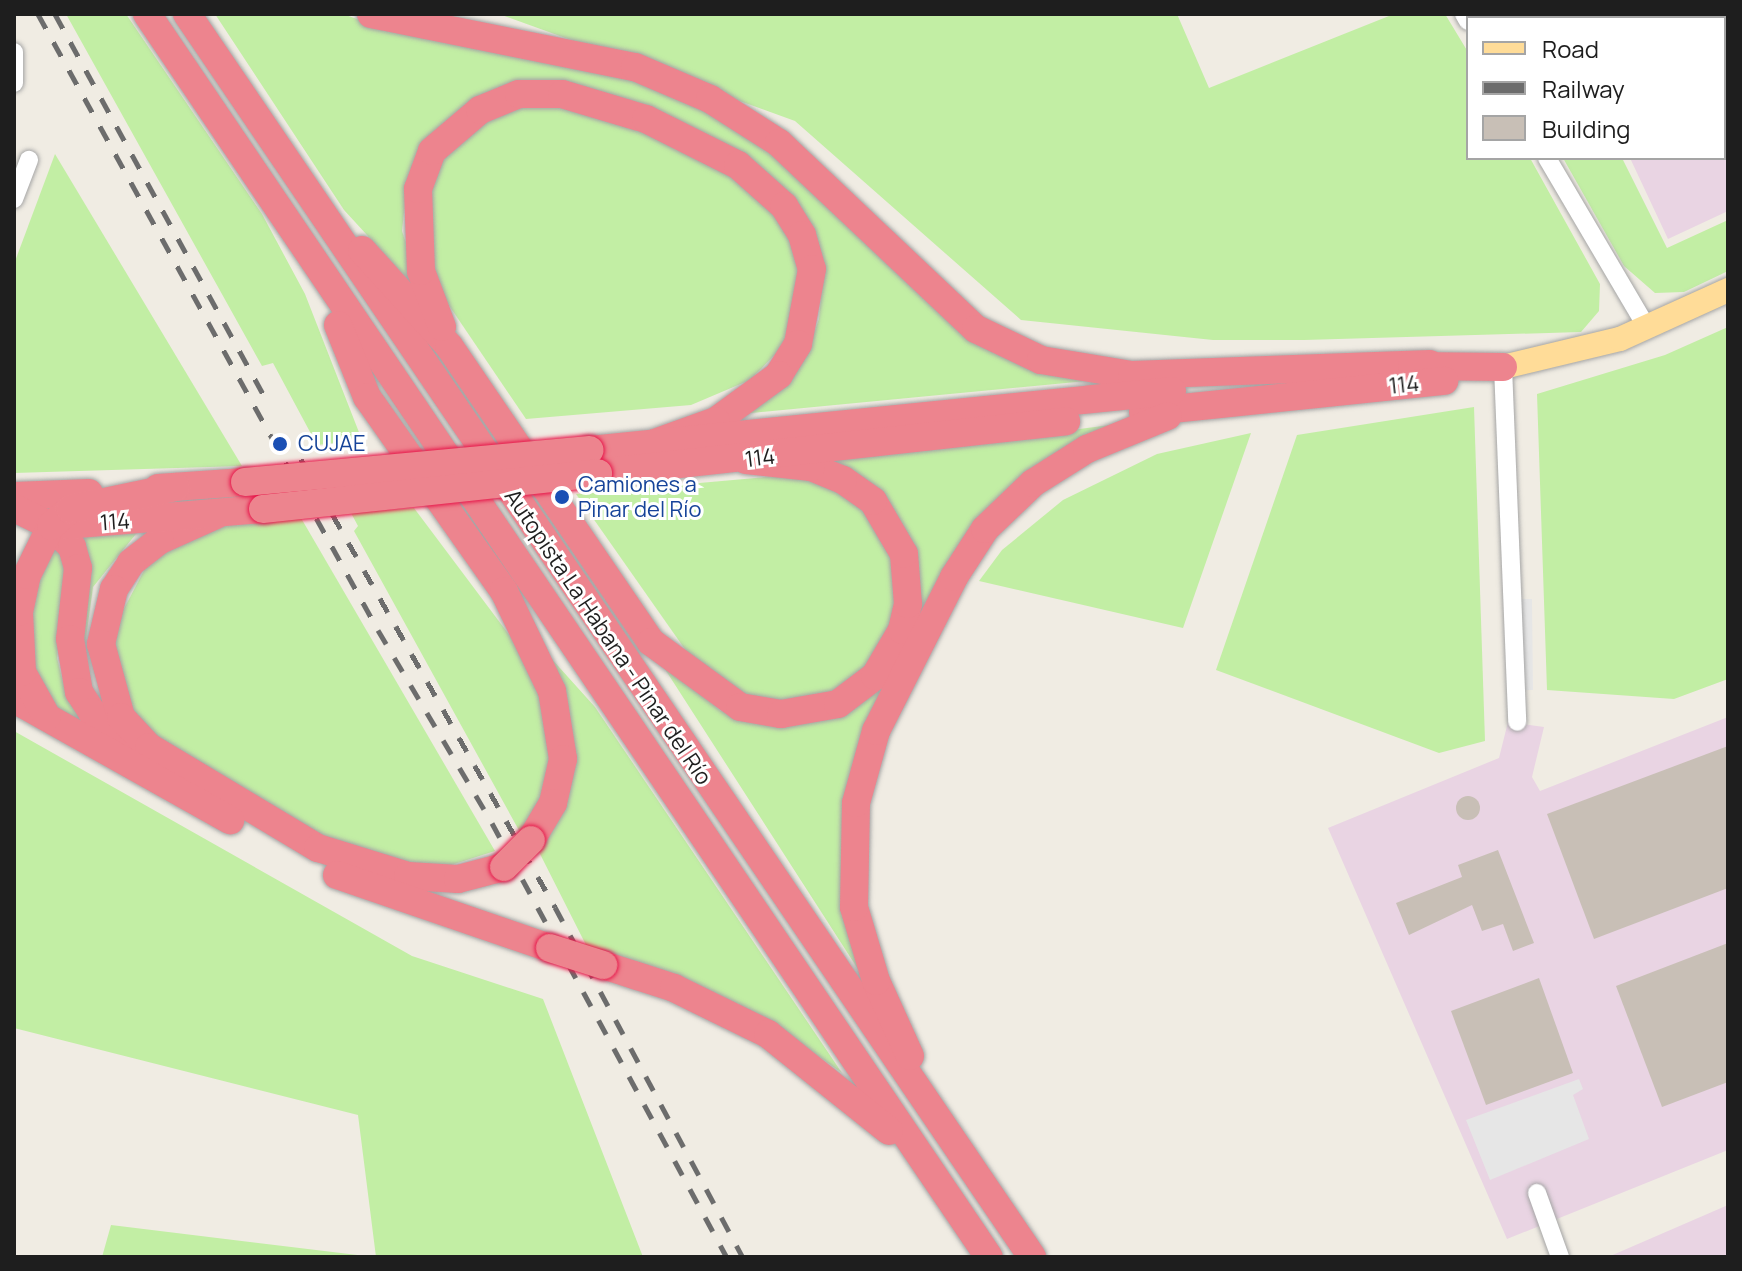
<!DOCTYPE html>
<meta charset="utf-8">
<style>
body{margin:0}
#map{position:relative;width:1742px;height:1271px;overflow:hidden;background:#f0ece3;font-family:Manrope,sans-serif}
div>[style]{position:absolute}
.industrial>*{inset:0;background:#e9d4e3}
.grass>*{inset:0;background:#c2eea4}
.parking>*{inset:0;background:#e6e6e6}
.building>*{inset:0;background:#c8bfb6}
.round{border-radius:50%}
.roads{filter:drop-shadow(0 0 2px #a5a5a5) drop-shadow(0 0 2px #a5a5a5)}
.minor>*{height:18px;margin:-9px;padding:0 9px;transform-origin:9px;border-radius:9px;background:#fff}
.major>*{height:24px;margin:-12px;padding:0 12px;transform-origin:12px;border-radius:12px;background:#ffdc98}
.highway>*{height:28px;margin:-14px;padding:0 14px;transform-origin:14px;border-radius:14px;background:#ed848e}
.rail>*{height:5px;margin-top:-2.5px;transform-origin:0;background:repeating-linear-gradient(90deg,#6c6c6c 0 16px,transparent 0 32px)}
.bridges{filter:drop-shadow(0 0 2px #e7164a) drop-shadow(0 0 2px #e7164a)}
.highway-bridge>*{height:28px;margin:-14px;padding:0 14px;transform-origin:14px;border-radius:14px;background:#ed848e}
.dots>*{width:22px;height:22px;translate:-50% -50%;box-sizing:border-box;border:4px solid #fff;border-radius:50%}
span{translate:-50% -50%;white-space:nowrap;text-align:center;line-height:1.15;-webkit-text-stroke:6px #fff;paint-order:stroke}
.street-label{font-size:22px;color:#1e1e1e}
.transit-label{font-size:22px;color:#164399}
.left{translate:0 -50%;text-align:left}
.frame{position:absolute;inset:0;border:16px solid #1e1e1e;pointer-events:none}
.legend{position:absolute;left:1466px;top:16px;width:260px;height:144px;box-sizing:border-box;background:#fff;border:2px solid #a5a5a5;margin:0;padding:10px 14px;list-style:none;font-size:24px;color:#1e1e1e}
.legend li{display:flex;align-items:center;gap:16px;height:40px}
.legend b{width:40px;border:2px solid #a5a5a5}
</style>
<div id="map">
<div class="industrial">
<div style="clip-path:polygon(1564px 14px,1728px 14px,1728px 211px,1668px 239px,1630px 158px,1724px 158px,1724px 18px)"></div>
<div style="clip-path:polygon(1728px 717px,1728px 1150px,1507px 1239px,1328px 828px,1499px 758px,1508px 722px,1544px 727px,1532px 777px,1540px 791px)"></div>
<div style="clip-path:polygon(1728px 1205px,1728px 1257px,1608px 1257px)"></div>
</div>
<div class="grass">
<div style="clip-path:polygon(66px 14px,126px 14px,262px 214px,305px 294px,362px 440px,317px 445px,273px 363px,262px 366px)"></div>
<div style="clip-path:polygon(215px 14px,343px 14px,379px 27px,645px 81px,739px 128px,795px 173px,966px 335px,1087px 381px,730px 415px,807px 352px,819px 319px,823px 273px,737px 156px,517px 85px,407px 184px,402px 231px,424px 297px,344px 210px)"></div>
<div style="clip-path:polygon(499px 14px,1177px 14px,1209px 88px,1394px 14px,1445px 14px,1468px 52px,1468px 158px,1530px 158px,1600px 284px,1599px 311px,1581px 332px,1304px 340px,1213px 340px,1021px 320px,795px 121px)"></div>
<div style="clip-path:polygon(535px 104px,610px 114px,741px 179px,771px 207px,795px 244px,802px 292px,788px 341px,750px 380px,691px 405px,526px 419px,446px 301px,427px 247px,429px 186px,452px 146px,495px 113px)"></div>
<div style="clip-path:polygon(55px 154px,242px 466px,14px 473px,14px 264px)"></div>
<div style="clip-path:polygon(1563px 158px,1622px 158px,1667px 248px,1728px 220px,1728px 271px,1684px 292px,1655px 293px,1624px 266px)"></div>
<div style="clip-path:polygon(1728px 327px,1728px 679px,1674px 699px,1547px 690px,1537px 394px,1665px 355px)"></div>
<div style="clip-path:polygon(1474px 407px,1485px 741px,1439px 753px,1216px 670px,1297px 435px)"></div>
<div style="clip-path:polygon(1118px 424px,1006px 494px,860px 749px,865px 980px,661px 663px,721px 711px,764px 722px,886px 678px,915px 561px,826px 462px)"></div>
<div style="clip-path:polygon(1251px 433px,1183px 628px,979px 581px,1002px 550px,1063px 500px,1157px 454px)"></div>
<div style="clip-path:polygon(799px 474px,836px 485px,869px 513px,890px 547px,895px 606px,886px 640px,860px 678px,833px 694px,790px 706px,744px 698px,696px 665px,576px 494px)"></div>
<div style="clip-path:polygon(414px 508px,513px 640px,540px 698px,551px 760px,546px 790px,521px 834px,354px 531px,358px 526px,351px 513px)"></div>
<div style="clip-path:polygon(301px 518px,495px 851px,448px 866px,399px 866px,344px 847px,171px 749px,136px 720px,113px 657px,117px 622px,149px 561px,214px 526px)"></div>
<div style="clip-path:polygon(140px 529px,93px 587px,81px 675px,74px 536px)"></div>
<div style="clip-path:polygon(56px 544px,65px 568px,57px 658px,67px 698px,104px 738px,52px 709px,33px 672px,28px 633px,40px 568px)"></div>
<div style="clip-path:polygon(550px 657px,595px 707px,842px 1073px,765px 1018px,685px 978px,587px 947px,537px 848px,559px 819px)"></div>
<div style="clip-path:polygon(14px 731px,412px 956px,543px 999px,643px 1257px,376px 1257px,358px 1115px,14px 1028px)"></div>
<div style="clip-path:polygon(111px 1225px,374px 1257px,102px 1257px)"></div>
</div>
<div class="parking">
<div style="clip-path:polygon(1520px 599px,1532px 599px,1533px 690px,1521px 690px)"></div>
<div style="clip-path:polygon(1579px 1079px,1583px 1089px,1573px 1095px,1589px 1139px,1490px 1180px,1466px 1120px)"></div>
</div>
<div class="building">
<div style="clip-path:polygon(1728px 746px,1728px 888px,1594px 939px,1547px 814px)"></div>
<div class="round" style="left:1456px;top:796px;width:24px;height:24px"></div>
<div style="clip-path:polygon(1498px 850px,1534px 943px,1513px 951px,1503px 924px,1482px 931px,1472px 905px,1409px 935px,1396px 903px,1462px 877px,1458px 865px)"></div>
<div style="clip-path:polygon(1728px 943px,1728px 1082px,1662px 1107px,1616px 986px)"></div>
<div style="clip-path:polygon(1539px 978px,1573px 1073px,1486px 1105px,1451px 1011px)"></div>
</div>
<div class="roads">
<div class="minor">
<div style="left:1464px;top:14px;width:8px;rotate:60deg"></div>
<div style="left:14px;top:52px;width:31px;rotate:90deg"></div>
<div style="left:1547px;top:158px;width:197px;rotate:59.5deg"></div>
<div style="left:14px;top:199px;width:42px;rotate:-69deg"></div>
<div style="left:1503px;top:367px;width:355px;rotate:87.7deg"></div>
<div style="left:1537px;top:1193px;width:68px;rotate:70.2deg"></div>
</div>
<div class="major">
<div style="left:1503px;top:367px;width:120px;rotate:-13.5deg"></div>
<div style="left:1620px;top:339px;width:119px;rotate:-24.4deg"></div>
</div>
<div class="highway">
<div style="left:147px;top:14px;width:1501px;rotate:55.89deg"></div>
<div style="left:187px;top:14px;width:1503px;rotate:55.79deg"></div>
<div style="left:371px;top:14px;width:269px;rotate:11.4deg"></div>
<div style="left:635px;top:67px;width:82px;rotate:23.1deg"></div>
<div style="left:710px;top:99px;width:82px;rotate:32.5deg"></div>
<div style="left:779px;top:143px;width:271px;rotate:43.4deg"></div>
<div style="left:976px;top:329px;width:72px;rotate:25.5deg"></div>
<div style="left:1041px;top:360px;width:92px;rotate:9.4deg"></div>
<div style="left:1132px;top:375px;width:298px;rotate:-2.1deg"></div>
<div style="left:362px;top:250px;width:130px;rotate:47.8deg"></div>
<div style="left:449px;top:346px;width:358px;rotate:55.7deg"></div>
<div style="left:651px;top:642px;width:110px;rotate:36.1deg"></div>
<div style="left:740px;top:707px;width:42px;rotate:9.7deg"></div>
<div style="left:781px;top:714px;width:58px;rotate:-10deg"></div>
<div style="left:838px;top:704px;width:46px;rotate:-37.1deg"></div>
<div style="left:875px;top:676px;width:53px;rotate:-59.6deg"></div>
<div style="left:902px;top:630px;width:27px;rotate:-77deg"></div>
<div style="left:908px;top:604px;width:50px;rotate:-94.6deg"></div>
<div style="left:904px;top:554px;width:61px;rotate:-120.3deg"></div>
<div style="left:873px;top:501px;width:37px;rotate:-145deg"></div>
<div style="left:843px;top:480px;width:35px;rotate:-158deg"></div>
<div style="left:811px;top:467px;width:65px;rotate:-173.9deg"></div>
<div style="left:338px;top:325px;width:78px;rotate:68.1deg"></div>
<div style="left:367px;top:397px;width:237px;rotate:54.8deg"></div>
<div style="left:504px;top:591px;width:111px;rotate:64.4deg"></div>
<div style="left:552px;top:691px;width:69px;rotate:80.8deg"></div>
<div style="left:563px;top:759px;width:45px;rotate:102.8deg"></div>
<div style="left:553px;top:803px;width:43px;rotate:120.7deg"></div>
<div style="left:442px;top:327px;width:60px;rotate:-110.6deg"></div>
<div style="left:421px;top:271px;width:82px;rotate:-92.1deg"></div>
<div style="left:418px;top:189px;width:40px;rotate:-69.8deg"></div>
<div style="left:432px;top:151px;width:63px;rotate:-40.5deg"></div>
<div style="left:480px;top:110px;width:42px;rotate:-22.3deg"></div>
<div style="left:519px;top:94px;width:43px"></div>
<div style="left:562px;top:94px;width:88px;rotate:16.6deg"></div>
<div style="left:646px;top:119px;width:103px;rotate:26.6deg"></div>
<div style="left:738px;top:165px;width:62px;rotate:41.7deg"></div>
<div style="left:784px;top:206px;width:34px;rotate:58deg"></div>
<div style="left:802px;top:235px;width:35px;rotate:74deg"></div>
<div style="left:812px;top:269px;width:76px;rotate:100.6deg"></div>
<div style="left:798px;top:344px;width:36px;rotate:122deg"></div>
<div style="left:779px;top:375px;width:78px;rotate:143.9deg"></div>
<div style="left:716px;top:421px;width:71px;rotate:160.3deg"></div>
<div style="left:1412px;top:366px;width:91px;rotate:0.6deg"></div>
<div style="left:1143px;top:412px;width:303px;rotate:-5.9deg"></div>
<div style="left:590px;top:450px;width:585px;rotate:-5.79deg"></div>
<div style="left:598px;top:473px;width:471px;rotate:-6.3deg"></div>
<div style="left:158px;top:488px;width:87px;rotate:-3.9deg"></div>
<div style="left:14px;top:496px;width:75px;rotate:-2.3deg"></div>
<div style="left:14px;top:508px;width:41px;rotate:25.9deg"></div>
<div style="left:51px;top:526px;width:30px;rotate:45deg"></div>
<div style="left:72px;top:547px;width:22px;rotate:74deg"></div>
<div style="left:78px;top:568px;width:71px;rotate:96.4deg"></div>
<div style="left:70px;top:639px;width:54px;rotate:80.4deg"></div>
<div style="left:79px;top:692px;width:24px;rotate:57deg"></div>
<div style="left:92px;top:712px;width:52px;rotate:39.5deg"></div>
<div style="left:216px;top:515px;width:61px;rotate:155.9deg"></div>
<div style="left:160px;top:540px;width:37px;rotate:142deg"></div>
<div style="left:131px;top:563px;width:31px;rotate:123deg"></div>
<div style="left:114px;top:589px;width:57px;rotate:103.3deg"></div>
<div style="left:101px;top:644px;width:76px;rotate:74.7deg"></div>
<div style="left:121px;top:717px;width:41px;rotate:47deg"></div>
<div style="left:149px;top:747px;width:197px;rotate:30.9deg"></div>
<div style="left:318px;top:848px;width:94px;rotate:17.3deg"></div>
<div style="left:408px;top:876px;width:50px;rotate:3.4deg"></div>
<div style="left:458px;top:879px;width:48px;rotate:-14.6deg"></div>
<div style="left:67px;top:525px;width:197px;rotate:-4.7deg"></div>
<div style="left:14px;top:699px;width:248px;rotate:29.3deg"></div>
<div style="left:47px;top:717px;width:51px;rotate:-119.1deg"></div>
<div style="left:22px;top:672px;width:60px;rotate:-92.9deg"></div>
<div style="left:19px;top:612px;width:38px;rotate:-78deg"></div>
<div style="left:27px;top:575px;width:55px;rotate:-63.9deg"></div>
<div style="left:51px;top:526px;width:25px;rotate:-42deg"></div>
<div style="left:70px;top:509px;width:108px;rotate:-11.7deg"></div>
<div style="left:337px;top:875px;width:225px;rotate:18.9deg"></div>
<div style="left:603px;top:965px;width:75px;rotate:17.9deg"></div>
<div style="left:674px;top:988px;width:105px;rotate:26.1deg"></div>
<div style="left:768px;top:1034px;width:155px;rotate:38.7deg"></div>
<div style="left:910px;top:1056px;width:82px;rotate:-114.4deg"></div>
<div style="left:876px;top:981px;width:77px;rotate:-106.6deg"></div>
<div style="left:854px;top:907px;width:104px;rotate:-88.9deg"></div>
<div style="left:856px;top:803px;width:75px;rotate:-74.5deg"></div>
<div style="left:876px;top:731px;width:173px;rotate:-63.1deg"></div>
<div style="left:954px;top:577px;width:57px;rotate:-57.1deg"></div>
<div style="left:985px;top:529px;width:66px;rotate:-43.8deg"></div>
<div style="left:1033px;top:483px;width:64px;rotate:-32.2deg"></div>
<div style="left:1087px;top:449px;width:87px;rotate:-22.2deg"></div>
</div>
</div>
<div class="rail">
<div style="left:38px;top:14px;width:704px;rotate:61.1deg"></div>
<div style="left:378px;top:630px;width:224px;rotate:59.4deg"></div>
<div style="left:492px;top:823px;width:494px;rotate:61.6deg"></div>
<div style="left:55px;top:14px;width:437px;rotate:61.3deg"></div>
<div style="left:301px;top:459px;width:515px;rotate:60.45deg"></div>
<div style="left:555px;top:907px;width:397px;rotate:61.8deg"></div>
</div>
<div class="bridges">
<div class="highway-bridge">
<div style="left:245px;top:482px;width:346px;rotate:-5.3deg"></div>
<div style="left:263px;top:509px;width:337px;rotate:-6.1deg"></div>
<div style="left:504px;top:867px;width:38px;rotate:-45deg"></div>
<div style="left:550px;top:948px;width:56px;rotate:17.8deg"></div>
</div>
</div>
<div class="dots">
<div style="left:280px;top:444px;background:#1a4fb4"></div>
<div style="left:562px;top:497px;background:#1a4fb4"></div>
</div>
<div class="street-label">
<span style="left:1404px;top:385px;rotate:-6deg">114</span>
<span style="left:760px;top:458px;rotate:-7deg">114</span>
<span style="left:115px;top:522px;rotate:-4deg">114</span>
<span style="left:608px;top:637px;rotate:56deg">Autopista La Habana - Pinar del Río</span>
</div>
<div class="transit-label">
<span class="left" style="left:298px;top:444px">CUJAE</span>
<span class="left" style="left:578px;top:497px">Camiones a<br>Pinar del Río</span>
</div>
<div class="frame"></div>
<ul class="legend">
<li><b style="height:10px;background:#ffdc98"></b>Road</li>
<li><b style="height:10px;background:#6c6c6c"></b>Railway</li>
<li><b style="height:22px;background:#c8bfb6"></b>Building</li>
</ul>
</div>
